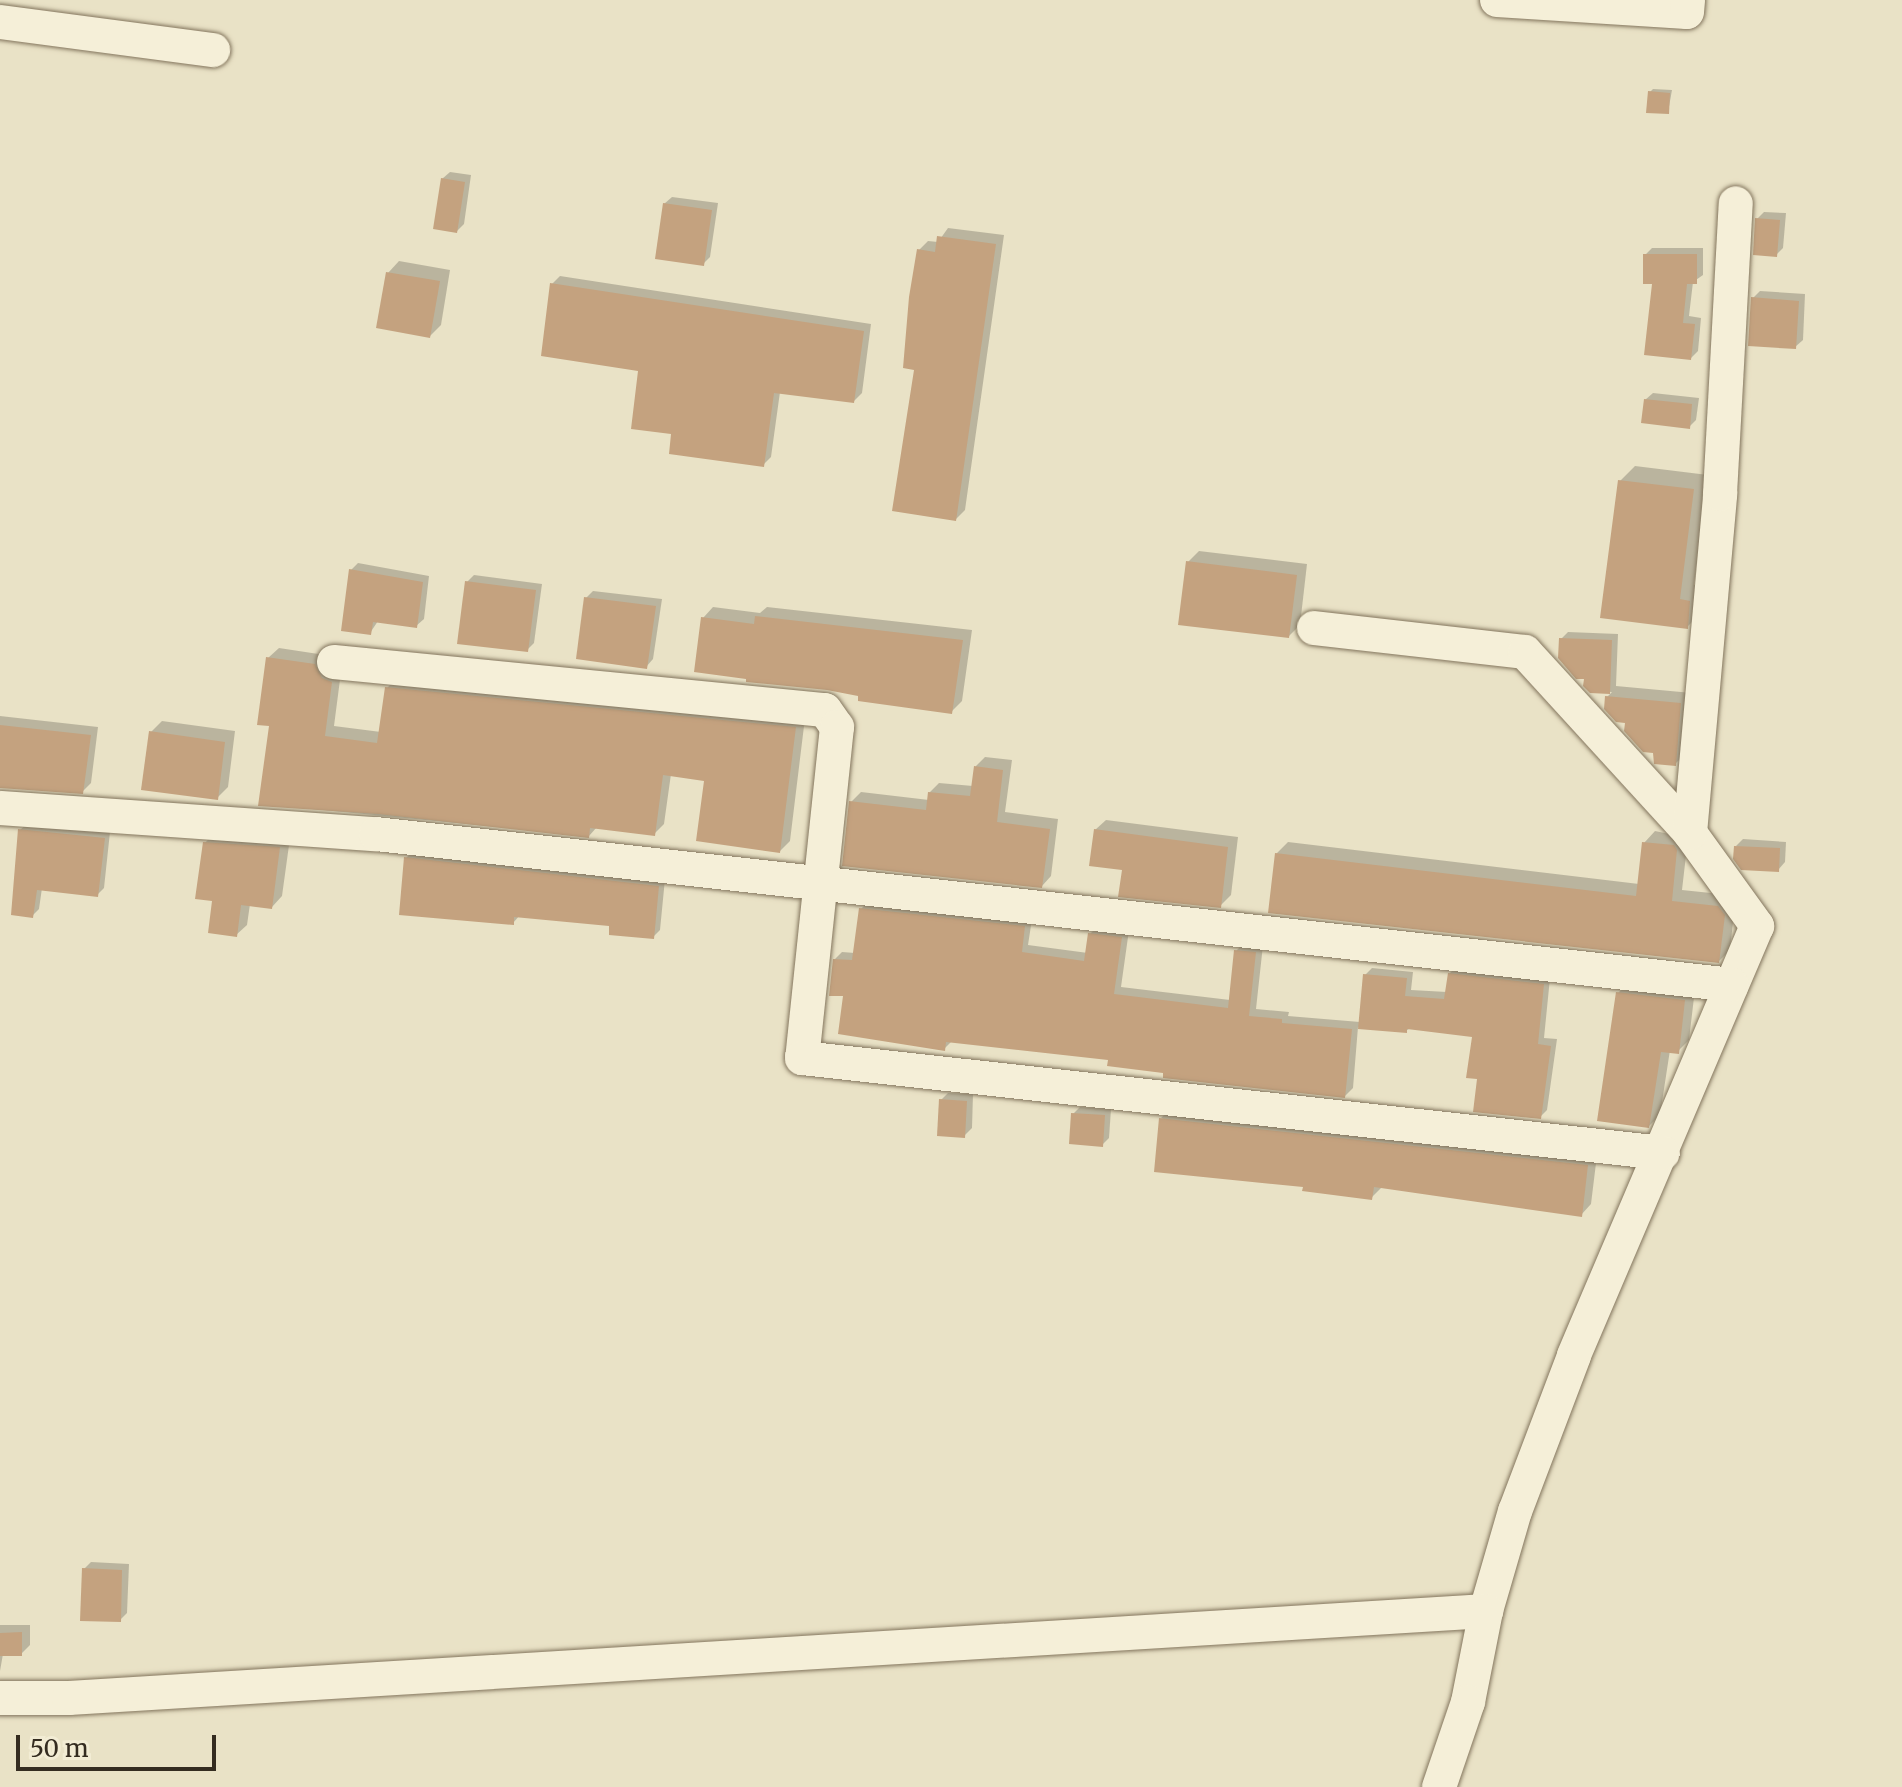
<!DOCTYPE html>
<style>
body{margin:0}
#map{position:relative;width:1902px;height:1787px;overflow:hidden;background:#e9e2c6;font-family:Merriweather,serif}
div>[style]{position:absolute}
.shadow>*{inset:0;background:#0003}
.building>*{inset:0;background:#c4a27f}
.roads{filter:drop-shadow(0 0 2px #83755d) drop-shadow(0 0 2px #83755d)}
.minor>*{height:34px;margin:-17px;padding:0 17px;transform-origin:17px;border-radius:17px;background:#f5efd8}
span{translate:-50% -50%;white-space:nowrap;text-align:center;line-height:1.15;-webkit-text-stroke:6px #f2ecd4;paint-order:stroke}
.scale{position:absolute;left:16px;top:1735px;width:200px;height:36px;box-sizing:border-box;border:4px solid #342c20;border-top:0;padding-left:10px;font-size:24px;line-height:28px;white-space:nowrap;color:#342c20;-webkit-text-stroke:6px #f2ecd4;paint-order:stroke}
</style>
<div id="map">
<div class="shadow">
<div style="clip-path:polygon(1653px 89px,1672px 90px,1668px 112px,1650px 92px)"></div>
<div style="clip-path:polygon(450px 172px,471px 175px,464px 224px,457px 231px,442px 179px)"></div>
<div style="clip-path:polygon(672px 197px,718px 203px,710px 257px,703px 264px,664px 204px)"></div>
<div style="clip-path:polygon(1764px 212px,1786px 213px,1783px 248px,1776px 255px,1757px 219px)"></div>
<div style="clip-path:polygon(948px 228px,1004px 235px,965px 510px,956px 519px,917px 368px,919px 250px,928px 241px,938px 242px)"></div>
<div style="clip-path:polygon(1652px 248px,1703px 248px,1703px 275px,1693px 282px,1689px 316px,1701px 318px,1698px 351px,1691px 358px,1654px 282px,1645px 255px)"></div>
<div style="clip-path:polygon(399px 261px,450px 270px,441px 325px,430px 336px,388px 273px)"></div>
<div style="clip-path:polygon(560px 276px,871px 324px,862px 393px,854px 401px,780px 392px,771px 457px,763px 465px,674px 432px,641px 369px,552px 284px)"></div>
<div style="clip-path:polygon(1760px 291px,1805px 294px,1803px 340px,1795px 347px,1753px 298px)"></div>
<div style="clip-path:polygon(1653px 393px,1699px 398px,1696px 420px,1689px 427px,1645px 400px)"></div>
<div style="clip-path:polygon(1635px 466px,1708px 475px,1694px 585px,1705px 586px,1702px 612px,1687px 627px,1620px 481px)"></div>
<div style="clip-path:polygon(1199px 551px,1307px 564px,1300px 625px,1289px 636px,1188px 562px)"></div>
<div style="clip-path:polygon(358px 563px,429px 576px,424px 619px,416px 626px,378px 621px,370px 633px,351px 570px)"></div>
<div style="clip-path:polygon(474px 575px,542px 584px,534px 643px,527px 650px,467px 582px)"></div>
<div style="clip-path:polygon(593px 591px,662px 599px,653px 659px,646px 667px,586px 598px)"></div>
<div style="clip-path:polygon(713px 607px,760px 613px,767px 607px,972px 630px,962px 701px,951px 712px,860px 695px,703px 618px)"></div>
<div style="clip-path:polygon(1568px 632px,1618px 634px,1616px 686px,1692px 693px,1686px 753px,1675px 764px,1655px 751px,1627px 721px,1607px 697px,1612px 692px,1591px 691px,1586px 677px,1561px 639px)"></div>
<div style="clip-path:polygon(279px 648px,325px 655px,341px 672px,334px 726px,381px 732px,387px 688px,397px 678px,805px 718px,790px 841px,780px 851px,706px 779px,671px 774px,664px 824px,654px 834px,597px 827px,589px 836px,261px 804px,271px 724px,268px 658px)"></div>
<div style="clip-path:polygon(0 716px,98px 727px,91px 783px,82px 792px,0 786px)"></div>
<div style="clip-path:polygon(162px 721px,235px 731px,228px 787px,217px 798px,151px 732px)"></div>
<div style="clip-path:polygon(985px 757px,1012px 760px,1005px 812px,1058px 819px,1051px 876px,1042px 886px,851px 802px,861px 792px,929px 800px,929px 793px,939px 783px,973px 786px,976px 766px)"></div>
<div style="clip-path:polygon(1106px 820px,1238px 837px,1231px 895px,1220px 906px,1124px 868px,1095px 830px)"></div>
<div style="clip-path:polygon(27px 824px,110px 832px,104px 888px,97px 895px,42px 888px,39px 909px,33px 915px,20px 830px)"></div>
<div style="clip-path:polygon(1655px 831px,1688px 838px,1682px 890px,1730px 895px,1735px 903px,1730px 950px,1719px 961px,1276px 854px,1288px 842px,1639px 884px,1644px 843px)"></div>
<div style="clip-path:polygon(215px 832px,290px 838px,282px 896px,272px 907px,250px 904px,247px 925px,236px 935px,205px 843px)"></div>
<div style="clip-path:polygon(1743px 839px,1786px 842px,1785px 862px,1778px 870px,1736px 846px)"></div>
<div style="clip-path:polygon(413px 851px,665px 879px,660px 930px,653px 937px,612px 924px,520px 915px,513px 923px,406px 858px)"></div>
<div style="clip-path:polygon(869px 901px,1032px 919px,1028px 945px,1088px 953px,1090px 934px,1098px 926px,1129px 930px,1121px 987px,1230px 1000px,1236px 951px,1244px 943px,1263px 945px,1256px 1009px,1289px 1012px,1288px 1016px,1360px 1022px,1365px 975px,1372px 968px,1413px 972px,1411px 990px,1447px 992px,1449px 974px,1456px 967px,1550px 978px,1544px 1038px,1557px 1039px,1547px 1110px,1540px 1117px,1479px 1078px,1474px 1036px,1410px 1028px,1406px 1031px,1358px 1027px,1353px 1088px,1345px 1096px,1165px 1071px,1110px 1058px,952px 1041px,944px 1049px,845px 994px,834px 960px,842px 952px,855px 953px,861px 909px)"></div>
<div style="clip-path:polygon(1629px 982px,1695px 989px,1689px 1040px,1678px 1051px,1670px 1050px,1660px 1115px,1649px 1126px,1618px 993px)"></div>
<div style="clip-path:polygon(948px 1093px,973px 1094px,972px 1128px,964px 1136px,941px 1100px)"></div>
<div style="clip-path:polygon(1080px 1107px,1111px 1109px,1109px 1138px,1102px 1145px,1073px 1114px)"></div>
<div style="clip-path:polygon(1171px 1108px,1597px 1155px,1591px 1204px,1581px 1215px,1383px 1186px,1372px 1197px,1305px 1186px,1161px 1118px)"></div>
<div style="clip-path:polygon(91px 1562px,129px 1564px,127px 1613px,120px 1620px,84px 1569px)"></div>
<div style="clip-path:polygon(0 1625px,30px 1625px,30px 1645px,21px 1654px,3px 1654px,0 1671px)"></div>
</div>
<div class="building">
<div style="clip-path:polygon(1648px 91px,1670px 93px,1669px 114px,1646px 113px)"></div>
<div style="clip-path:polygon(441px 178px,465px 182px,457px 233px,433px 229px)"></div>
<div style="clip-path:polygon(663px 203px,712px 210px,704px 266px,655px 259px)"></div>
<div style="clip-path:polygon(1755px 218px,1780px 220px,1777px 257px,1753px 255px)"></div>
<div style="clip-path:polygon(937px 236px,996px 244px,956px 521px,892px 511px,914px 370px,903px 368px,909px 297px,917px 249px,935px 252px)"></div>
<div style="clip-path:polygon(1643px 254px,1697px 254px,1697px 284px,1687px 284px,1683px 323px,1695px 324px,1691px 360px,1644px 355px,1652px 284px,1643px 284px)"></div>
<div style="clip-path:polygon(386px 272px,440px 281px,430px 338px,376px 328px)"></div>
<div style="clip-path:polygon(550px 283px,864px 331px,854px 403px,774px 393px,764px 467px,669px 454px,671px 434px,631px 429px,638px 371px,541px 356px)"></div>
<div style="clip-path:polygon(1751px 297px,1799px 301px,1796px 349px,1748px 346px)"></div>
<div style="clip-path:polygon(1644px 399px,1692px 404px,1690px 429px,1641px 423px)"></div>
<div style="clip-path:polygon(1618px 480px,1694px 489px,1680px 599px,1690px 601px,1688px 629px,1600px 618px)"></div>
<div style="clip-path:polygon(1186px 561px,1297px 575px,1289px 638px,1178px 625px)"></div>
<div style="clip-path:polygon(349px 569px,423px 582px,417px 628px,373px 622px,371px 635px,341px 631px)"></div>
<div style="clip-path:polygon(465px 581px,536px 590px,528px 652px,457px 644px)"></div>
<div style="clip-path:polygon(584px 597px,656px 606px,647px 669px,576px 659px)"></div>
<div style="clip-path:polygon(755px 616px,963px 640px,952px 714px,858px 701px,858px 696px,827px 690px,746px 682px,746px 679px,694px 672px,701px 617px,754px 624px)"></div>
<div style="clip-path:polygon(1559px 638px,1612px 640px,1610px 694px,1590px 693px,1583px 686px,1584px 679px,1576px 679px,1558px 658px)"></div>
<div style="clip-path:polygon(266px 657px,315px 664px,322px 678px,332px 682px,325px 736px,377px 743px,385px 687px,796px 727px,780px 853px,696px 841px,704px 781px,663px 775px,655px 836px,590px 828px,589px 838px,378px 814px,258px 806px,269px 726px,257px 725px)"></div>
<div style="clip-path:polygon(1605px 696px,1681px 703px,1676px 766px,1654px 764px,1653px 753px,1643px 752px,1624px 731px,1625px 723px,1616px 722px,1604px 709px)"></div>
<div style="clip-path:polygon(0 725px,91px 735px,83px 794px,0 788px)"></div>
<div style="clip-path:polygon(149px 731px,225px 742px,218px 800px,141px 790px)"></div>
<div style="clip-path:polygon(974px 766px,1003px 770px,997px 822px,1050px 829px,1042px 888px,842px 866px,849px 801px,926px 810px,928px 792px,970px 796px)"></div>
<div style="clip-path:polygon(18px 829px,105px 838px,98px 897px,37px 890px,33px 918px,11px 915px)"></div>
<div style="clip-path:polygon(1094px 829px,1228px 847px,1221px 908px,1118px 897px,1122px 870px,1089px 866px)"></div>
<div style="clip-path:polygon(203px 842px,280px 847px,272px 909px,241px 905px,237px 937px,208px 933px,212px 901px,195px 899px)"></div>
<div style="clip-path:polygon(1642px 842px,1674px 845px,1677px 850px,1672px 901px,1718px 906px,1725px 915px,1719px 963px,1268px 913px,1275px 853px,1636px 896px)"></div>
<div style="clip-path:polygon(1734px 846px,1780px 848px,1779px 872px,1741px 870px,1733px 859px)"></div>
<div style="clip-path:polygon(404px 857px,659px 886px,654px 939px,609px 935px,609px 926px,514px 917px,514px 925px,399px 915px)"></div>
<div style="clip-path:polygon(859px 908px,1025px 926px,1022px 952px,1084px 961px,1088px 933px,1122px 937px,1114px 994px,1228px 1008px,1234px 950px,1256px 952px,1249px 1016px,1282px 1019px,1282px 1023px,1352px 1029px,1345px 1098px,1163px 1078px,1163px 1073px,1107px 1066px,1108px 1060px,946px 1042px,945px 1051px,838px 1034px,843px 996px,829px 996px,833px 959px,852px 960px)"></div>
<div style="clip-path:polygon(1448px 973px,1544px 984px,1538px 1044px,1551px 1046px,1541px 1119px,1473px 1112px,1477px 1079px,1466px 1078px,1472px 1037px,1407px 1029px,1407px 1033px,1358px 1029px,1363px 974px,1407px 978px,1405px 996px,1444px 999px)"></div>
<div style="clip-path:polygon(1616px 992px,1685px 1000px,1679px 1054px,1661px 1052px,1649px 1128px,1597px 1121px)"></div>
<div style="clip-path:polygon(939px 1099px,967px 1101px,965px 1138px,937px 1136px)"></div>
<div style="clip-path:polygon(1071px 1113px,1105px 1115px,1103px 1147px,1069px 1144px)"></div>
<div style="clip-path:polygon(1159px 1118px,1588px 1165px,1582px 1217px,1374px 1187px,1372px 1200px,1302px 1191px,1303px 1187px,1154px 1172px)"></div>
<div style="clip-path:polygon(82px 1568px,122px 1570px,121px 1622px,80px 1621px)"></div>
<div style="clip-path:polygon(22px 1632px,22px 1656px,0 1656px,0 1633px)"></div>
</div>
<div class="roads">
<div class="minor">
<div style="left:1497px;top:0;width:190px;rotate:3.6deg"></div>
<div style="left:1687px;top:12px;width:12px;rotate:-85deg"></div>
<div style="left:0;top:22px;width:215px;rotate:7.5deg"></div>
<div style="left:1314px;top:628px;width:212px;rotate:6.5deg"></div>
<div style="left:1525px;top:652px;width:245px;rotate:47.6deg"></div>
<div style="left:1690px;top:833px;width:115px;rotate:54.2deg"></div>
<div style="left:1757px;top:926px;width:467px;rotate:113.1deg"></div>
<div style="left:1574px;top:1356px;width:166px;rotate:110.8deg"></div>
<div style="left:1515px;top:1511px;width:104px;rotate:106.2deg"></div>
<div style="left:334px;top:662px;width:493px;rotate:5.6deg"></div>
<div style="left:825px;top:710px;width:21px;rotate:55deg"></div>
<div style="left:837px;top:727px;width:333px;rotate:96deg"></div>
<div style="left:802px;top:1058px;width:866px;rotate:6.3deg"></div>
<div style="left:0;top:808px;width:377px;rotate:4deg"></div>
<div style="left:376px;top:834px;width:1364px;rotate:6.35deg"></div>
<div style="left:1690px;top:833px;width:340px;rotate:-84.9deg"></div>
<div style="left:1720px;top:494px;width:291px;rotate:-86.9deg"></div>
<div style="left:0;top:1698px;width:69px"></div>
<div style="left:69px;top:1698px;width:1420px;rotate:-3.51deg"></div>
<div style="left:1486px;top:1611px;width:93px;rotate:101.2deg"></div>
<div style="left:1468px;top:1702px;width:90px;rotate:108.8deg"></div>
</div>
</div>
<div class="scale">50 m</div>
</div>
